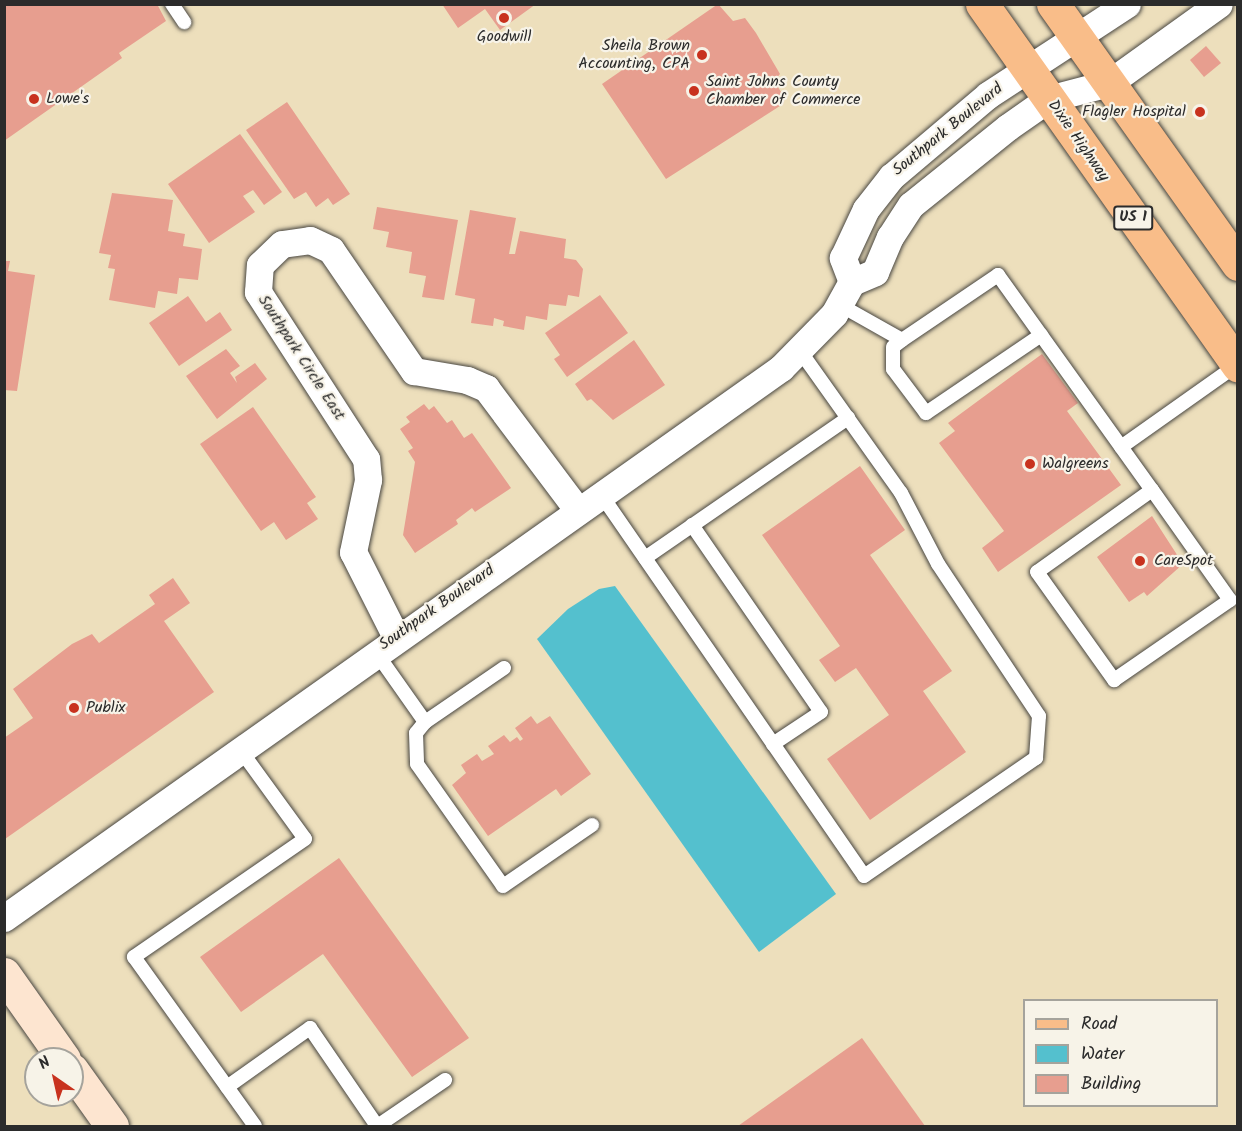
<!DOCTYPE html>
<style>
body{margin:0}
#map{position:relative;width:1242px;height:1131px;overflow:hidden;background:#eddfbc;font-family:Kalam,sans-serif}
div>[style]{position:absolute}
.water>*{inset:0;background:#54c0ce}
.building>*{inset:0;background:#e79e8f}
.roads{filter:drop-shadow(0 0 2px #484641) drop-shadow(0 0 2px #484641)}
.service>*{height:14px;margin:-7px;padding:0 7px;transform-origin:7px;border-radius:7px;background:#fff}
.minor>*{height:27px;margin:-13.5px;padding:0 13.5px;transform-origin:13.5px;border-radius:13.5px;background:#fff}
.secondary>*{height:33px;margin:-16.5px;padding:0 16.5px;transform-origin:16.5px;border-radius:16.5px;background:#fde5d0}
.primary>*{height:33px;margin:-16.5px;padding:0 16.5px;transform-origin:16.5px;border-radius:16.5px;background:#f9bd89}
.dots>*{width:16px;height:16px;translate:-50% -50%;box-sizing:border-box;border:3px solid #f7f3e8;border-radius:50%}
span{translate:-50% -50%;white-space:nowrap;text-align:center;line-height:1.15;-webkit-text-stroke:4.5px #f7f3e8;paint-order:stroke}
.shield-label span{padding:2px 4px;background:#f7f3e8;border:2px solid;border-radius:4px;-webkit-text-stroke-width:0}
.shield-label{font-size:15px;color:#2b2b2b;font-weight:700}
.poi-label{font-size:16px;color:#2b2b2b}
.right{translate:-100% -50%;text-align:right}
.left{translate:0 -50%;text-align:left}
.street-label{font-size:16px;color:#2b2b2b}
.frame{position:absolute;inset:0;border:6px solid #2b2b2b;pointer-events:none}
.legend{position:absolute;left:1023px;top:999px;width:195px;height:108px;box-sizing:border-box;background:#f7f3e8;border:2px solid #a5a39c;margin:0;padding:8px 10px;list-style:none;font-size:18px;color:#2b2b2b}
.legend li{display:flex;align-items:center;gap:12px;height:30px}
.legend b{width:30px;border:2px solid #a5a39c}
.north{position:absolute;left:24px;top:1047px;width:60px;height:60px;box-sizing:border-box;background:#f7f3e8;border:2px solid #a5a39c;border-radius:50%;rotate:326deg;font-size:16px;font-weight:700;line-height:24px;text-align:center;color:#2b2b2b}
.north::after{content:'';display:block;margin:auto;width:21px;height:27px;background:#c8321e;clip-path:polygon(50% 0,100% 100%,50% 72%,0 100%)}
</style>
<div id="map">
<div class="water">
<div style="clip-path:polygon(615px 586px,836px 894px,759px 952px,537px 639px,568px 609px,599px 589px)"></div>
</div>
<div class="building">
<div style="clip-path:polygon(4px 4px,157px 4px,166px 21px,119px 53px,122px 58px,4px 141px)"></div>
<div style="clip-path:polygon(442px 4px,536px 4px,500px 30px,485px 9px,458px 28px)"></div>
<div style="clip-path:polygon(718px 4px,733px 21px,745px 18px,756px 33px,780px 74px,774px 81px,785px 98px,783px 104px,666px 179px,602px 84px)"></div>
<div style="clip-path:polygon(1206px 46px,1221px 63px,1204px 77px,1190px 60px)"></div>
<div style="clip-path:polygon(287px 102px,350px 194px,333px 205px,328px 198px,316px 207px,306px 192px,294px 199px,246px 130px)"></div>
<div style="clip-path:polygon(240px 134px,282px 192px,264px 205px,253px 190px,243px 196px,255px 212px,209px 243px,168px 184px)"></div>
<div style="clip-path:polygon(112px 193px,173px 200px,168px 231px,185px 234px,183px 246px,202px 249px,198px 280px,179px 278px,177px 294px,158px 291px,155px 308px,109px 300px,115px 269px,108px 268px,111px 255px,99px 253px)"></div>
<div style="clip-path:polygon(377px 207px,458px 220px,444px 300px,422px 297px,426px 276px,409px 273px,412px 252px,386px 247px,389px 232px,373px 229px)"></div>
<div style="clip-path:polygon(470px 210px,516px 218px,509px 254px,515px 254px,520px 231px,566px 239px,564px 258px,576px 260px,583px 269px,579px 297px,568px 295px,566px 306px,549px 304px,547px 320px,526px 316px,524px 330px,503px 326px,504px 321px,494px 318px,493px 326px,471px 323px,475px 299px,455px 295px)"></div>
<div style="clip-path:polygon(4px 261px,10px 261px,8px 271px,35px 275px,17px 391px,4px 390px)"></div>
<div style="clip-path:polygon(600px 295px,628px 333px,567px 377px,554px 359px,560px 355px,545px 333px)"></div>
<div style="clip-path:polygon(188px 296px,206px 322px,220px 312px,232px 330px,179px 366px,149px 323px)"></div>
<div style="clip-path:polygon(634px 340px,665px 385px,613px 420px,591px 399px,587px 401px,575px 384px)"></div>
<div style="clip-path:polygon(226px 349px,240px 366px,230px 373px,237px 383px,235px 377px,255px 363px,267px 379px,217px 419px,186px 376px)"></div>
<div style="clip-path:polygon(1042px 354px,1078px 403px,1067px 411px,1121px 485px,998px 572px,982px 548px,1004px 531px,939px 443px,955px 431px,948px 423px)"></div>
<div style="clip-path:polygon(424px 404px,429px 410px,434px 406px,447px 423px,452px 420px,464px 438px,472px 433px,511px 488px,475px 512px,472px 508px,456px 520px,458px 524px,415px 553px,403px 535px,415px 462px,408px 451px,413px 448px,400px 429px,410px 422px,406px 417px)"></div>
<div style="clip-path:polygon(253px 407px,316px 497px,307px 503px,318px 519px,286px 540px,274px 522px,261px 531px,200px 444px)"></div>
<div style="clip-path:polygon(860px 466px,905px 530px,870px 555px,952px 671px,923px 691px,966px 752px,870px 820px,827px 759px,889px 715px,856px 668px,835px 682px,819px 660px,840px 646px,762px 535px)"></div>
<div style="clip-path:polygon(1152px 516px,1183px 564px,1147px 596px,1144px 592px,1129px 602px,1097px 557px)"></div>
<div style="clip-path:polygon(173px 578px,190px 603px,164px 621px,214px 692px,5px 839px,4px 738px,33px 718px,13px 689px,72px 644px,92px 634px,99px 643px,155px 604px,149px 595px)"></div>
<div style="clip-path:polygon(531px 716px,537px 724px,550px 716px,591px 774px,561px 796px,556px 789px,488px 836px,452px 785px,466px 773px,461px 765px,477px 754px,482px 761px,494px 754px,488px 746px,504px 735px,510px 742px,517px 737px,520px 741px,523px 739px,515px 728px)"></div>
<div style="clip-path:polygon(339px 858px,469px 1038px,412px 1077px,323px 954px,241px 1012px,200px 957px)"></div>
<div style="clip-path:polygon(862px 1038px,925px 1126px,738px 1126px)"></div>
</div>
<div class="roads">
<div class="service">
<div style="left:172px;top:4px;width:22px;rotate:56deg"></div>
<div style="left:840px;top:305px;width:71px;rotate:29.4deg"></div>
<div style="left:902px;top:340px;width:116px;rotate:-34.1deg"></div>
<div style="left:998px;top:275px;width:264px;rotate:54.4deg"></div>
<div style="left:1152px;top:490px;width:141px;rotate:144.5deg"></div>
<div style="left:1037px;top:572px;width:133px;rotate:54.5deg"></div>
<div style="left:1114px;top:680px;width:141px;rotate:-34.6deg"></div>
<div style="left:1230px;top:600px;width:135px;rotate:-125.3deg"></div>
<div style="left:902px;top:340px;width:11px;rotate:142deg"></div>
<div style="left:893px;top:347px;width:22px;rotate:90deg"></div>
<div style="left:893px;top:369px;width:55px;rotate:53.1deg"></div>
<div style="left:926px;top:413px;width:139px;rotate:-34.1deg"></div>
<div style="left:1121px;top:447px;width:142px;rotate:-35.3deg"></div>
<div style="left:600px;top:493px;width:465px;rotate:55.4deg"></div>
<div style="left:864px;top:876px;width:209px;rotate:-34.5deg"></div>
<div style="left:1036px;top:758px;width:42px;rotate:-85.9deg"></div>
<div style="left:1039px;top:716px;width:182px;rotate:-123.6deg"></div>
<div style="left:938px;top:564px;width:80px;rotate:-117.5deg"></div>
<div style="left:901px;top:493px;width:174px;rotate:-125.4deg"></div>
<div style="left:692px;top:525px;width:227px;rotate:55.4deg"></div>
<div style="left:821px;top:712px;width:58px;rotate:146.3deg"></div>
<div style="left:645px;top:558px;width:247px;rotate:-34.6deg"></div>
<div style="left:375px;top:651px;width:87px;rotate:54.8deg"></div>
<div style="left:504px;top:668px;width:96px;rotate:145.6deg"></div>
<div style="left:425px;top:722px;width:14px;rotate:129deg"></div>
<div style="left:416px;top:733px;width:31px;rotate:88deg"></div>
<div style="left:417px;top:764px;width:149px;rotate:54.8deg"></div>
<div style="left:503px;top:886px;width:108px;rotate:-34.4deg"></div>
<div style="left:239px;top:748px;width:112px;rotate:54deg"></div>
<div style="left:305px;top:839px;width:208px;rotate:145.4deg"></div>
<div style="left:134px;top:957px;width:208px;rotate:54.4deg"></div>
<div style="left:227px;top:1087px;width:102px;rotate:-35.4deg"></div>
<div style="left:310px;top:1028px;width:119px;rotate:55.6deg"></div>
<div style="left:379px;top:1125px;width:80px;rotate:-34.3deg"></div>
</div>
<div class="minor">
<div style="left:852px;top:282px;width:26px;rotate:-111deg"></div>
<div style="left:843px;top:258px;width:54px;rotate:-64.9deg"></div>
<div style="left:866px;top:209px;width:41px;rotate:-52deg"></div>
<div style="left:891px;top:177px;width:127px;rotate:-40.2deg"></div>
<div style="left:988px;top:95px;width:166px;rotate:-33.2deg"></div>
<div style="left:396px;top:637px;width:95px;rotate:-116.8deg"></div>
<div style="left:353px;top:552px;width:74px;rotate:-78.2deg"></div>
<div style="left:368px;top:480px;width:21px;rotate:-95deg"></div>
<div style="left:366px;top:459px;width:199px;rotate:-122.9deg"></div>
<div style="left:258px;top:292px;width:27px;rotate:-86deg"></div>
<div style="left:260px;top:265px;width:30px;rotate:-44deg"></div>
<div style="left:282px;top:244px;width:28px;rotate:-8deg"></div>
<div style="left:310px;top:240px;width:23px;rotate:25deg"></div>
<div style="left:331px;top:250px;width:147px;rotate:55.6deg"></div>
<div style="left:414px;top:371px;width:54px;rotate:9.6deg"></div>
<div style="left:467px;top:380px;width:21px;rotate:23deg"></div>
<div style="left:486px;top:388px;width:151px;rotate:53.1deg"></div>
<div style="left:4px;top:918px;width:952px;rotate:-35.29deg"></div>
<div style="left:781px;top:368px;width:76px;rotate:-45.5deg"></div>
<div style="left:834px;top:314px;width:37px;rotate:-61deg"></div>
<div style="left:852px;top:282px;width:25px;rotate:-23deg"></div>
<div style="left:875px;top:272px;width:38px;rotate:-67deg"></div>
<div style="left:890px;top:237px;width:38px;rotate:-57deg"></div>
<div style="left:911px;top:205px;width:124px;rotate:-38.8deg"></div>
<div style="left:1008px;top:127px;width:49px;rotate:-35deg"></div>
<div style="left:1048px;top:99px;width:63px;rotate:-14.7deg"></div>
<div style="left:1109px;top:83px;width:135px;rotate:-35.7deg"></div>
</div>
<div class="secondary">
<div style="left:4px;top:974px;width:104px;rotate:54.8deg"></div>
<div style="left:72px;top:1070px;width:69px;rotate:54.5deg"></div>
</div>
<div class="primary">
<div style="left:982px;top:4px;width:443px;rotate:54.7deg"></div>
<div style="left:1053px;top:4px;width:319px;rotate:54.6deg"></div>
</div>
</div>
<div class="dots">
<div style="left:504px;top:18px;background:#c8321e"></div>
<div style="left:702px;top:55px;background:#c8321e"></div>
<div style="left:694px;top:91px;background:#c8321e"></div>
<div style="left:34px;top:99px;background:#c8321e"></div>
<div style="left:1200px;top:112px;background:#c8321e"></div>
<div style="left:1030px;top:464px;background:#c8321e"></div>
<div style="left:1140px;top:561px;background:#c8321e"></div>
<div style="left:74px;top:708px;background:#c8321e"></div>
</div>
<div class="shield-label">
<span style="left:1133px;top:218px">US 1</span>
</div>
<div class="poi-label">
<span style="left:504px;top:37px">Goodwill</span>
<span class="right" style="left:690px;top:55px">Sheila Brown<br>Accounting, CPA</span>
<span class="left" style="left:706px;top:91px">Saint Johns County<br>Chamber of Commerce</span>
<span class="left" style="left:46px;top:99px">Lowe's</span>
<span class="right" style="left:1186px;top:112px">Flagler Hospital</span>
<span class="left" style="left:1042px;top:464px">Walgreens</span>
<span class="left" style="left:1154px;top:561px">CareSpot</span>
<span class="left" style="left:86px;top:708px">Publix</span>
</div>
<div class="street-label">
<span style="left:948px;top:130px;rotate:-39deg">Southpark Boulevard</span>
<span style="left:1078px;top:141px;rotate:55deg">Dixie Highway</span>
<span style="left:301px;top:358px;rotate:57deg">Southpark Circle East</span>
<span style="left:437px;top:608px;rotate:-35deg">Southpark Boulevard</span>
</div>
<div class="frame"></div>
<ul class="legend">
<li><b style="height:8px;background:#f9bd89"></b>Road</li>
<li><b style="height:16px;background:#54c0ce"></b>Water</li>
<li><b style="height:16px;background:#e79e8f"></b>Building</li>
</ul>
<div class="north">N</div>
</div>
